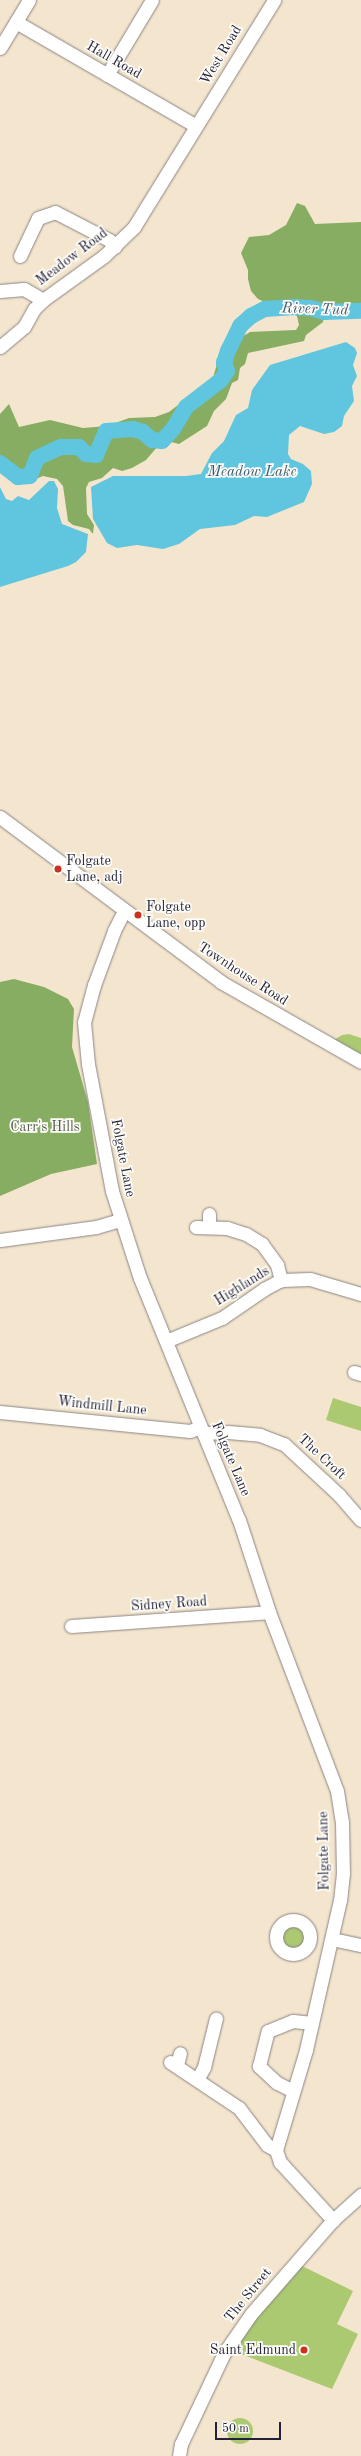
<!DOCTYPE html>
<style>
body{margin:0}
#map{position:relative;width:361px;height:2456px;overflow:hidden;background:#f4e6ce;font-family:"Old Standard TT",serif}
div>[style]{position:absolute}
.green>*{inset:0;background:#aac971}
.round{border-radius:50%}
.forest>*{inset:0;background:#87ad63}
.water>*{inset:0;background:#60c5de}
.river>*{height:16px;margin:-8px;padding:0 8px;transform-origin:8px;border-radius:8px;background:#60c5de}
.roads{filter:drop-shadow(0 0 1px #8b8484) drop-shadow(0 0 1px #8b8484)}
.minor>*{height:13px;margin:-6.5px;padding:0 6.5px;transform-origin:6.5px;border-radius:6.5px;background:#fff}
.minor>.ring{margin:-6.5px;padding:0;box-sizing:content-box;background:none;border:13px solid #fff;border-radius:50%}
.dots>*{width:11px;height:11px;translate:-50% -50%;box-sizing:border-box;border:2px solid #fdfcf7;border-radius:50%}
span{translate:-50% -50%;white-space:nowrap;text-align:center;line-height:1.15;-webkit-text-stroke:3.5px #fdfcf7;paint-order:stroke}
.street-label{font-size:14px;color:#22223b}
.poi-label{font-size:14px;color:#22223b}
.left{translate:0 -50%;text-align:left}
.right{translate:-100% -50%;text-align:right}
.park-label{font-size:14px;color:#525c4e}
.water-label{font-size:15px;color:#385b74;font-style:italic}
.scale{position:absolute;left:215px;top:2422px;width:66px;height:18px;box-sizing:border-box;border:2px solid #22223b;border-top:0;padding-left:5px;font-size:12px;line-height:14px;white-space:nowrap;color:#22223b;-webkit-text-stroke:3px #fdfcf7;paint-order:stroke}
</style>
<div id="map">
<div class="green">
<div style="clip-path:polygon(349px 1034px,361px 1038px,361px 1056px,334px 1040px,342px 1035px)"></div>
<div style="clip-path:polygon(333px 1398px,361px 1407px,361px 1431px,326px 1420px)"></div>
<div class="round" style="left:279px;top:1924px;width:28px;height:28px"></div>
<div style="clip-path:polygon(300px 2265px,353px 2291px,337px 2324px,358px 2334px,332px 2389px,231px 2350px)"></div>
<div class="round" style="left:227px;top:2418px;width:26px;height:26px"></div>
</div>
<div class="forest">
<div style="clip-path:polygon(297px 203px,305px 206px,315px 224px,361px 222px,361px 308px,344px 310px,326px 301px,323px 322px,306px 335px,304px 341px,248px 353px,245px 364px,240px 368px,238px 380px,232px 383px,226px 399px,214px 411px,207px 426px,179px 444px,171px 442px,158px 446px,146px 460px,132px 468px,122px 471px,113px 468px,102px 478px,89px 482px,86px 488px,87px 514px,94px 525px,93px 534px,89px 529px,73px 525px,68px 521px,63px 486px,57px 479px,43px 476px,26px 483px,17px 477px,0 473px,0 414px,9px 404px,19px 427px,50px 420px,83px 428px,107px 426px,129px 418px,155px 417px,169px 412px,182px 402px,200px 400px,208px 395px,221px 350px,250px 332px,296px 330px,299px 325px,297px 316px,258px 299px,251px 291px,248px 279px,248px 270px,241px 253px,249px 237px,269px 235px,286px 225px)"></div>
<div style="clip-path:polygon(14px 979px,44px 987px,68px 999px,74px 1009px,72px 1047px,88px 1102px,97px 1164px,51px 1174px,0 1196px,0 982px)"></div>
</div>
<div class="water">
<div style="clip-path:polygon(346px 342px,355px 348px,357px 353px,353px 365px,357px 376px,352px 386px,354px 401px,344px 416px,342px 426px,334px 432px,324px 434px,300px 426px,289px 435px,288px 454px,291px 459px,303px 464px,311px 471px,312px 484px,304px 502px,267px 517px,254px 516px,235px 525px,200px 529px,179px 544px,163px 549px,137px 545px,117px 548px,107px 543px,93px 519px,91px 487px,113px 476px,186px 476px,201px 474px,212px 453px,224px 441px,236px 415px,248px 408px,252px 390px,270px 365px)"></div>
<div style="clip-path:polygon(49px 481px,54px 481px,58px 489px,57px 508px,62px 524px,88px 534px,86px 552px,76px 562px,68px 566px,0 587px,0 487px,6px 499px,12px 501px,18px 496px,29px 500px)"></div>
</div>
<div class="river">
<div style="left:0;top:463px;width:23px;rotate:38deg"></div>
<div style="left:18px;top:477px;width:12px;rotate:-5deg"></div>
<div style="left:30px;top:476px;width:19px;rotate:-69deg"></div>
<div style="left:37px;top:458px;width:26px;rotate:-25deg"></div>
<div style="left:61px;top:447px;width:18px"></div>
<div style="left:79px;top:447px;width:10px;rotate:45deg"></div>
<div style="left:86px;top:454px;width:10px;rotate:6deg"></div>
<div style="left:96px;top:455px;width:26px;rotate:-67deg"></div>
<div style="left:106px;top:431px;width:27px;rotate:-4deg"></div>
<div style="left:133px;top:429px;width:10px;rotate:17deg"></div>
<div style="left:143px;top:432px;width:12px;rotate:42deg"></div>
<div style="left:152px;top:440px;width:10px;rotate:6deg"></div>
<div style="left:162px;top:441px;width:16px;rotate:-47deg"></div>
<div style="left:173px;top:429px;width:26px;rotate:-59deg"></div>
<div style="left:186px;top:407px;width:44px;rotate:-37.6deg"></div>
<div style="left:221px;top:380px;width:11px;rotate:-56deg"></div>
<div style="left:227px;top:371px;width:9px;rotate:-111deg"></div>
<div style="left:224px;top:363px;width:13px;rotate:-72deg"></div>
<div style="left:228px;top:351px;width:28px;rotate:-64deg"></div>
<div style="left:240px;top:326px;width:15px;rotate:-42deg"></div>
<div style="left:251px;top:316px;width:16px;rotate:-27deg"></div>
<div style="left:265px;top:309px;width:30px;rotate:-4deg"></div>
<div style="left:295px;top:307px;width:16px;rotate:4deg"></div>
<div style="left:311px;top:308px;width:14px;rotate:17deg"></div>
<div style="left:324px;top:312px;width:37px;rotate:-2deg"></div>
</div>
<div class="roads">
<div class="minor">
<div style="left:16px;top:22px;width:208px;rotate:30deg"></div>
<div style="left:0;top:48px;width:56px;rotate:-58.9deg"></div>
<div style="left:107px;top:75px;width:87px;rotate:-59deg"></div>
<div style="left:20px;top:256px;width:42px;rotate:-64.7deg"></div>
<div style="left:38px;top:218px;width:18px;rotate:-19deg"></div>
<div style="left:55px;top:212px;width:61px;rotate:27.4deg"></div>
<div style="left:109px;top:240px;width:9px;rotate:49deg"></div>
<div style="left:0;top:291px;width:24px;rotate:-5deg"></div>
<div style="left:24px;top:289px;width:22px;rotate:30deg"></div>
<div style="left:0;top:347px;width:31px;rotate:-40deg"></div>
<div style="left:24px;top:327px;width:21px;rotate:-61deg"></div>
<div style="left:34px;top:309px;width:13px;rotate:-45deg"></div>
<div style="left:43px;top:300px;width:75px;rotate:-35.8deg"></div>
<div style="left:104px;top:256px;width:42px;rotate:-44deg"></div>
<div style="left:134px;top:227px;width:267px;rotate:-58.3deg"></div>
<div style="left:0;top:817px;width:276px;rotate:36.7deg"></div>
<div style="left:221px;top:982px;width:161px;rotate:29.7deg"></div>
<div style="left:124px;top:911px;width:22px;rotate:117deg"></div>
<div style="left:114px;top:931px;width:58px;rotate:110.3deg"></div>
<div style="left:94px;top:985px;width:38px;rotate:105deg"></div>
<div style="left:84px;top:1022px;width:42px;rotate:84.6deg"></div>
<div style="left:88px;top:1064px;width:129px;rotate:79.3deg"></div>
<div style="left:112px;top:1191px;width:91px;rotate:72.2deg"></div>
<div style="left:140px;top:1278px;width:261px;rotate:67.8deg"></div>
<div style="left:239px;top:1520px;width:97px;rotate:71.9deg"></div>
<div style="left:269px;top:1612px;width:191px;rotate:69.2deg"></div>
<div style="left:337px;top:1791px;width:31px;rotate:81deg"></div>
<div style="left:342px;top:1822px;width:51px;rotate:88.9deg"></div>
<div style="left:343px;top:1873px;width:27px;rotate:96deg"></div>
<div style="left:340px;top:1900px;width:154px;rotate:102.8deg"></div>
<div style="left:306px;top:2050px;width:104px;rotate:106.7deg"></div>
<div style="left:276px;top:2150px;width:13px;rotate:72deg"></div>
<div style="left:280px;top:2162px;width:79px;rotate:47.6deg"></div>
<div style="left:209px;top:1226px;width:12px;rotate:-90deg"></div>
<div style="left:196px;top:1227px;width:31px;rotate:2deg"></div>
<div style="left:227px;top:1228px;width:20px;rotate:18deg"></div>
<div style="left:246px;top:1234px;width:19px;rotate:32deg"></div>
<div style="left:262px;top:1244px;width:26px;rotate:54deg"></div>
<div style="left:277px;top:1265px;width:16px;rotate:75deg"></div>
<div style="left:0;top:1240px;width:97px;rotate:-7.7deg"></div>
<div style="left:96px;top:1227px;width:25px;rotate:-16deg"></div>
<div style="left:166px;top:1341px;width:61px;rotate:-22.3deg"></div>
<div style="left:222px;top:1318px;width:51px;rotate:-34.6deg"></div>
<div style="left:264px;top:1289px;width:19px;rotate:-28deg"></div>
<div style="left:281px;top:1280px;width:29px;rotate:-2deg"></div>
<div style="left:310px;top:1279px;width:53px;rotate:16.4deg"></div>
<div style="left:354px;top:1372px;width:7px;rotate:16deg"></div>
<div style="left:0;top:1412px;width:191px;rotate:5.7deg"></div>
<div style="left:190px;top:1431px;width:11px;rotate:-22deg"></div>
<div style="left:203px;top:1433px;width:25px;rotate:-2deg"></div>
<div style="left:228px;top:1432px;width:32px;rotate:5deg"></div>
<div style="left:260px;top:1435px;width:26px;rotate:21deg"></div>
<div style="left:284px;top:1444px;width:75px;rotate:42.8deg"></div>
<div style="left:339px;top:1495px;width:33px;rotate:49deg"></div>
<div style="left:71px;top:1626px;width:198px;rotate:-4deg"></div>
<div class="ring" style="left:276px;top:1920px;width:21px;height:21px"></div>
<div style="left:332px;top:1939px;width:30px;rotate:12deg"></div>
<div style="left:170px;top:2062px;width:83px;rotate:33.7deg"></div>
<div style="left:239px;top:2108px;width:46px;rotate:52.9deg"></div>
<div style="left:267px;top:2145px;width:10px;rotate:29deg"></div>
<div style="left:177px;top:2065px;width:12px;rotate:-76deg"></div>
<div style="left:198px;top:2078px;width:13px;rotate:-61deg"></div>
<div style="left:204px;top:2067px;width:50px;rotate:-76.2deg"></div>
<div style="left:293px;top:2091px;width:18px;rotate:-153deg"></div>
<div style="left:277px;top:2083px;width:25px;rotate:-137deg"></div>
<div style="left:259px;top:2066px;width:36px;rotate:-76deg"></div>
<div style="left:268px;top:2031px;width:27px;rotate:-22deg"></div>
<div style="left:293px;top:2021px;width:19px;rotate:6deg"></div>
<div style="left:179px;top:2456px;width:12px;rotate:-81deg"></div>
<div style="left:181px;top:2444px;width:101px;rotate:-64.7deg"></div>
<div style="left:224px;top:2353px;width:47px;rotate:-55.3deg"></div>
<div style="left:251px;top:2314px;width:125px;rotate:-48.9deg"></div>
<div style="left:333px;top:2220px;width:38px;rotate:-42deg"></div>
</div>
</div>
<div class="dots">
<div style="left:58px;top:869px;background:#c8321e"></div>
<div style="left:138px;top:915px;background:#c8321e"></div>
<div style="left:304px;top:2350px;background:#c8321e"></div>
</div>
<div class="street-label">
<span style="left:221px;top:55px;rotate:-59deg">West Road</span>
<span style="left:114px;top:60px;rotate:30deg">Hall Road</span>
<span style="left:72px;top:257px;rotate:-37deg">Meadow Road</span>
<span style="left:243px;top:974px;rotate:33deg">Townhouse Road</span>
<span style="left:123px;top:1158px;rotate:79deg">Folgate Lane</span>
<span style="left:242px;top:1286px;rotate:-32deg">Highlands</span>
<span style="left:102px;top:1406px;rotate:6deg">Windmill Lane</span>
<span style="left:322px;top:1457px;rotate:43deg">The Croft</span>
<span style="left:231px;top:1459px;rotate:67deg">Folgate Lane</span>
<span style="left:169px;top:1604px;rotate:-4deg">Sidney Road</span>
<span style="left:324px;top:1851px;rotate:-91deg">Folgate Lane</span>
<span style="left:248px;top:2295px;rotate:-51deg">The Street</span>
</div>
<div class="poi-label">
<span class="left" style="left:66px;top:869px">Folgate<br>Lane, adj</span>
<span class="left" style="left:146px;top:915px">Folgate<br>Lane, opp</span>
<span class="right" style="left:296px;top:2350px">Saint Edmund</span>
</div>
<div class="park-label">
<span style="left:45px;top:1127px">Carr's Hills</span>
</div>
<div class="water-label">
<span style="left:315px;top:310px;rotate:2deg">River Tud</span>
<span style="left:252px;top:473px">Meadow Lake</span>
</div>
<div class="scale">50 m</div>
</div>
